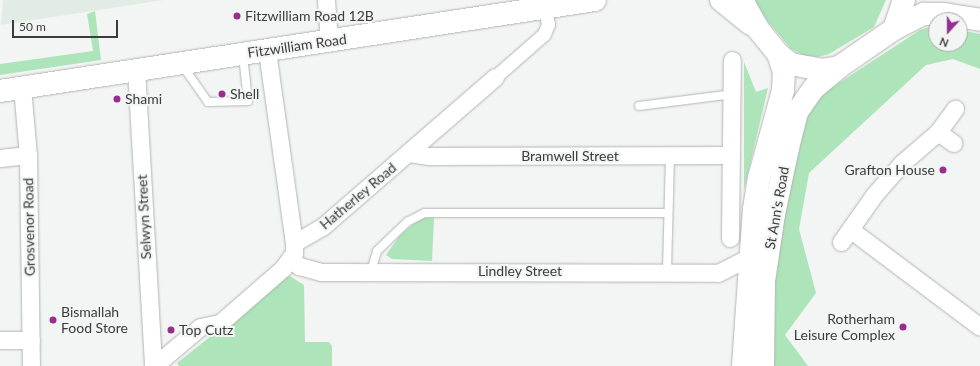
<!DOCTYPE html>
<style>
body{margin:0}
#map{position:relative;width:980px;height:366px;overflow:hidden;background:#f2f5f3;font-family:Lato,sans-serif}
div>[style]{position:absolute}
.built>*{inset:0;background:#e3ece4}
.green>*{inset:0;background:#aee4b9}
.roads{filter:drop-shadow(0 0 1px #b2b5b2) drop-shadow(0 0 1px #b2b5b2)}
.service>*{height:8px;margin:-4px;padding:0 4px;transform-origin:4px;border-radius:4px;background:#fff}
.pedestrian>*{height:13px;margin:-6.5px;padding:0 6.5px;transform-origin:6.5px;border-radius:6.5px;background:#fff}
.minor>*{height:17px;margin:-8.5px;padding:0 8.5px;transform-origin:8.5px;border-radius:8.5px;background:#fff}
.primary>*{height:22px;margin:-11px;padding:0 11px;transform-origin:11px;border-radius:11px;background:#fff}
.dots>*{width:11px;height:11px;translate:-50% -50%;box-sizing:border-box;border:2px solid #f2f5f3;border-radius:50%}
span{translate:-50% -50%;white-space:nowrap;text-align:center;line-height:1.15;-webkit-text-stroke:4px #f2f5f3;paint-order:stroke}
.poi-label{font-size:14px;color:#3b3c3b}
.left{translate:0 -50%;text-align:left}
.right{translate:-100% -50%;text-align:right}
.street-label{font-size:14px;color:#3b3c3b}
.north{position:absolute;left:928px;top:12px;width:40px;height:40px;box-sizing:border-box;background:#f2f5f3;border:1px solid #a9aba9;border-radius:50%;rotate:201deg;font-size:11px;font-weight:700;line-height:16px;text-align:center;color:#3b3c3b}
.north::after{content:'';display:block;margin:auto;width:14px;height:18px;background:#972d8f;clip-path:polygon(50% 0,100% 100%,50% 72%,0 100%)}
.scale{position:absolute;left:12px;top:20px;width:106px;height:18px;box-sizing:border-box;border:2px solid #3b3c3b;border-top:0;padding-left:5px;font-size:12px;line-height:14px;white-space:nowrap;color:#3b3c3b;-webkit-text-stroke:3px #f2f5f3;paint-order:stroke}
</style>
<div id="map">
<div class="built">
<div style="clip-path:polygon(3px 0,164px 0,1px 25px)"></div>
</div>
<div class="green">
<div style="clip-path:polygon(755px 0,886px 0,874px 27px,829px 54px,818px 57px,805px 56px,791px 49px,759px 11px)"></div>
<div style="clip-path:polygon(95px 11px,101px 60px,0 75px,0 64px,93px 51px,87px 14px)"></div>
<div style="clip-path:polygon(932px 26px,936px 26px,936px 44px,960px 44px,960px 30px,980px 34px,980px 69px,953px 59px,926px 65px,809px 173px,799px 229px,816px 293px,785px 335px,808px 366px,772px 366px,775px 255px,807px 109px,819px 96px,920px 30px)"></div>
<div style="clip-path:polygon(744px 62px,756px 92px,768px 88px,744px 190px)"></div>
<div style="clip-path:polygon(421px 218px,434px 218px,432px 261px,392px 259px,386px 255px,400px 235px)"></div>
<div style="clip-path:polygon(288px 275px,304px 285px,305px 342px,329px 342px,332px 346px,332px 366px,179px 366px,177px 363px)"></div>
</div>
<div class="roads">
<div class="service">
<div style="left:182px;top:65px;width:45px;rotate:54.9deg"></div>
<div style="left:208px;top:102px;width:40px;rotate:-1.4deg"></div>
<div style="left:248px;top:101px;width:46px;rotate:-96.2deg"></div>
<div style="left:639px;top:106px;width:95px;rotate:-7.3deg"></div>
<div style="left:371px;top:271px;width:21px;rotate:-73deg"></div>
<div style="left:377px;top:251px;width:42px;rotate:-44deg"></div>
<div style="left:407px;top:222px;width:20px;rotate:-27deg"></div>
<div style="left:425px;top:213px;width:243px"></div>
<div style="left:667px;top:271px;width:115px;rotate:-88.5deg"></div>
</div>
<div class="pedestrian">
<div style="left:495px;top:77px;width:65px;rotate:-41.3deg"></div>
<div style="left:544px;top:34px;width:11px;rotate:-68deg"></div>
<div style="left:548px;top:24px;width:15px;rotate:-101deg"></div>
</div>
<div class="minor">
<div style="left:326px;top:0;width:42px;rotate:85.9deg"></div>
<div style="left:267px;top:51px;width:194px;rotate:82deg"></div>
<div style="left:136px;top:69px;width:297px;rotate:86.7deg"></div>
<div style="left:22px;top:87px;width:68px;rotate:85deg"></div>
<div style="left:28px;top:155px;width:211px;rotate:89.2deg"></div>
<div style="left:938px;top:132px;width:19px;rotate:36deg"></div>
<div style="left:409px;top:153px;width:20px;rotate:9deg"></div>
<div style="left:429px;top:156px;width:302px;rotate:-0.2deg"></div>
<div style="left:0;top:158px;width:28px;rotate:-6deg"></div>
<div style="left:851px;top:230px;width:161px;rotate:36.9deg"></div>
<div style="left:730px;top:238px;width:178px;rotate:-89.4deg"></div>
<div style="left:841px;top:242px;width:57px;rotate:-54.9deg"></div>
<div style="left:874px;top:195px;width:43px;rotate:-48.8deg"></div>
<div style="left:902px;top:163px;width:48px;rotate:-40.7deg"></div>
<div style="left:938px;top:132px;width:29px;rotate:-54deg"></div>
<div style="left:291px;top:259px;width:11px;rotate:41deg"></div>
<div style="left:299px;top:266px;width:23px;rotate:15deg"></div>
<div style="left:321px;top:272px;width:397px;rotate:0.1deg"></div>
<div style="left:718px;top:273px;width:35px;rotate:-27deg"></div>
<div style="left:0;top:340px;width:31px"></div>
<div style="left:154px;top:366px;width:60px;rotate:-40.3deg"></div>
<div style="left:200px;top:327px;width:20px;rotate:-11deg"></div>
<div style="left:220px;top:323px;width:84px;rotate:-41.1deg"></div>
<div style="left:283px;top:268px;width:19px;rotate:-54deg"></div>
<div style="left:294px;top:253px;width:10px;rotate:-90deg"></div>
<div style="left:294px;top:243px;width:32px;rotate:-30deg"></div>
<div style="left:322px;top:227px;width:229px;rotate:-40.9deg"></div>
</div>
<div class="primary">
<div style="left:721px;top:0;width:38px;rotate:39deg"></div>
<div style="left:742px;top:0;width:33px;rotate:61deg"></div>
<div style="left:758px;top:29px;width:32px;rotate:51deg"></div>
<div style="left:778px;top:54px;width:16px;rotate:38deg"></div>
<div style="left:791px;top:64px;width:31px;rotate:11deg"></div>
<div style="left:821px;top:70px;width:18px;rotate:-9deg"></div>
<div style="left:839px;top:67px;width:67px;rotate:-34.6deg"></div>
<div style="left:894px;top:29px;width:31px;rotate:-71deg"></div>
<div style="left:894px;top:29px;width:34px;rotate:-27deg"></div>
<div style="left:924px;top:14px;width:20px"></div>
<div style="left:944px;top:14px;width:36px;rotate:9deg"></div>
<div style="left:0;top:91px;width:602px;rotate:-8.7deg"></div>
<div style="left:743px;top:366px;width:157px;rotate:-86deg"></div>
<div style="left:754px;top:209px;width:31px;rotate:-81deg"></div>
<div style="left:759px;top:178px;width:91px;rotate:-74.7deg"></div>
<div style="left:783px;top:90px;width:18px;rotate:-87deg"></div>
<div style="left:784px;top:72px;width:19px;rotate:-108deg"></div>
<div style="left:763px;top:366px;width:85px;rotate:-89.3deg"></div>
<div style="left:764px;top:281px;width:68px;rotate:-81.5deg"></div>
<div style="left:774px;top:214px;width:67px;rotate:-78deg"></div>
<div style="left:788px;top:148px;width:37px;rotate:-76deg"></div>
<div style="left:797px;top:112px;width:29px;rotate:-55deg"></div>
<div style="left:814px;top:88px;width:33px;rotate:-40deg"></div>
</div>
</div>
<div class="dots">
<div style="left:237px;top:16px;background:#972d8f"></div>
<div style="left:222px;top:94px;background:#972d8f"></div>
<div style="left:117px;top:99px;background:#972d8f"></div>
<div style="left:943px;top:170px;background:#972d8f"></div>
<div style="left:53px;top:320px;background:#972d8f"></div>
<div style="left:903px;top:327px;background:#972d8f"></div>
<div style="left:171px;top:330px;background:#972d8f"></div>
</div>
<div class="poi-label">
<span class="left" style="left:245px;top:16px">Fitzwilliam Road 12B</span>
<span class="left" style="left:230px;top:94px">Shell</span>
<span class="left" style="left:125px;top:99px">Shami</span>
<span class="right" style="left:935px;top:170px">Grafton House</span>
<span class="left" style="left:61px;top:320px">Bismallah<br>Food Store</span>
<span class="right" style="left:895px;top:327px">Rotherham<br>Leisure Complex</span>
<span class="left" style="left:179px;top:330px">Top Cutz</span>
</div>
<div class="street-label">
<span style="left:297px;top:46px;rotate:-8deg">Fitzwilliam Road</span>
<span style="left:570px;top:156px">Bramwell Street</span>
<span style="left:358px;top:196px;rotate:-40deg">Hatherley Road</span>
<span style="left:777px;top:208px;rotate:-80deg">St Ann's Road</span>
<span style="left:144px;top:217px;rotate:-93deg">Selwyn Street</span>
<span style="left:29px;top:227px;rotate:-91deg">Grosvenor Road</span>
<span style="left:520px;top:271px">Lindley Street</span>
</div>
<div class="north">N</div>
<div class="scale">50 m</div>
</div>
